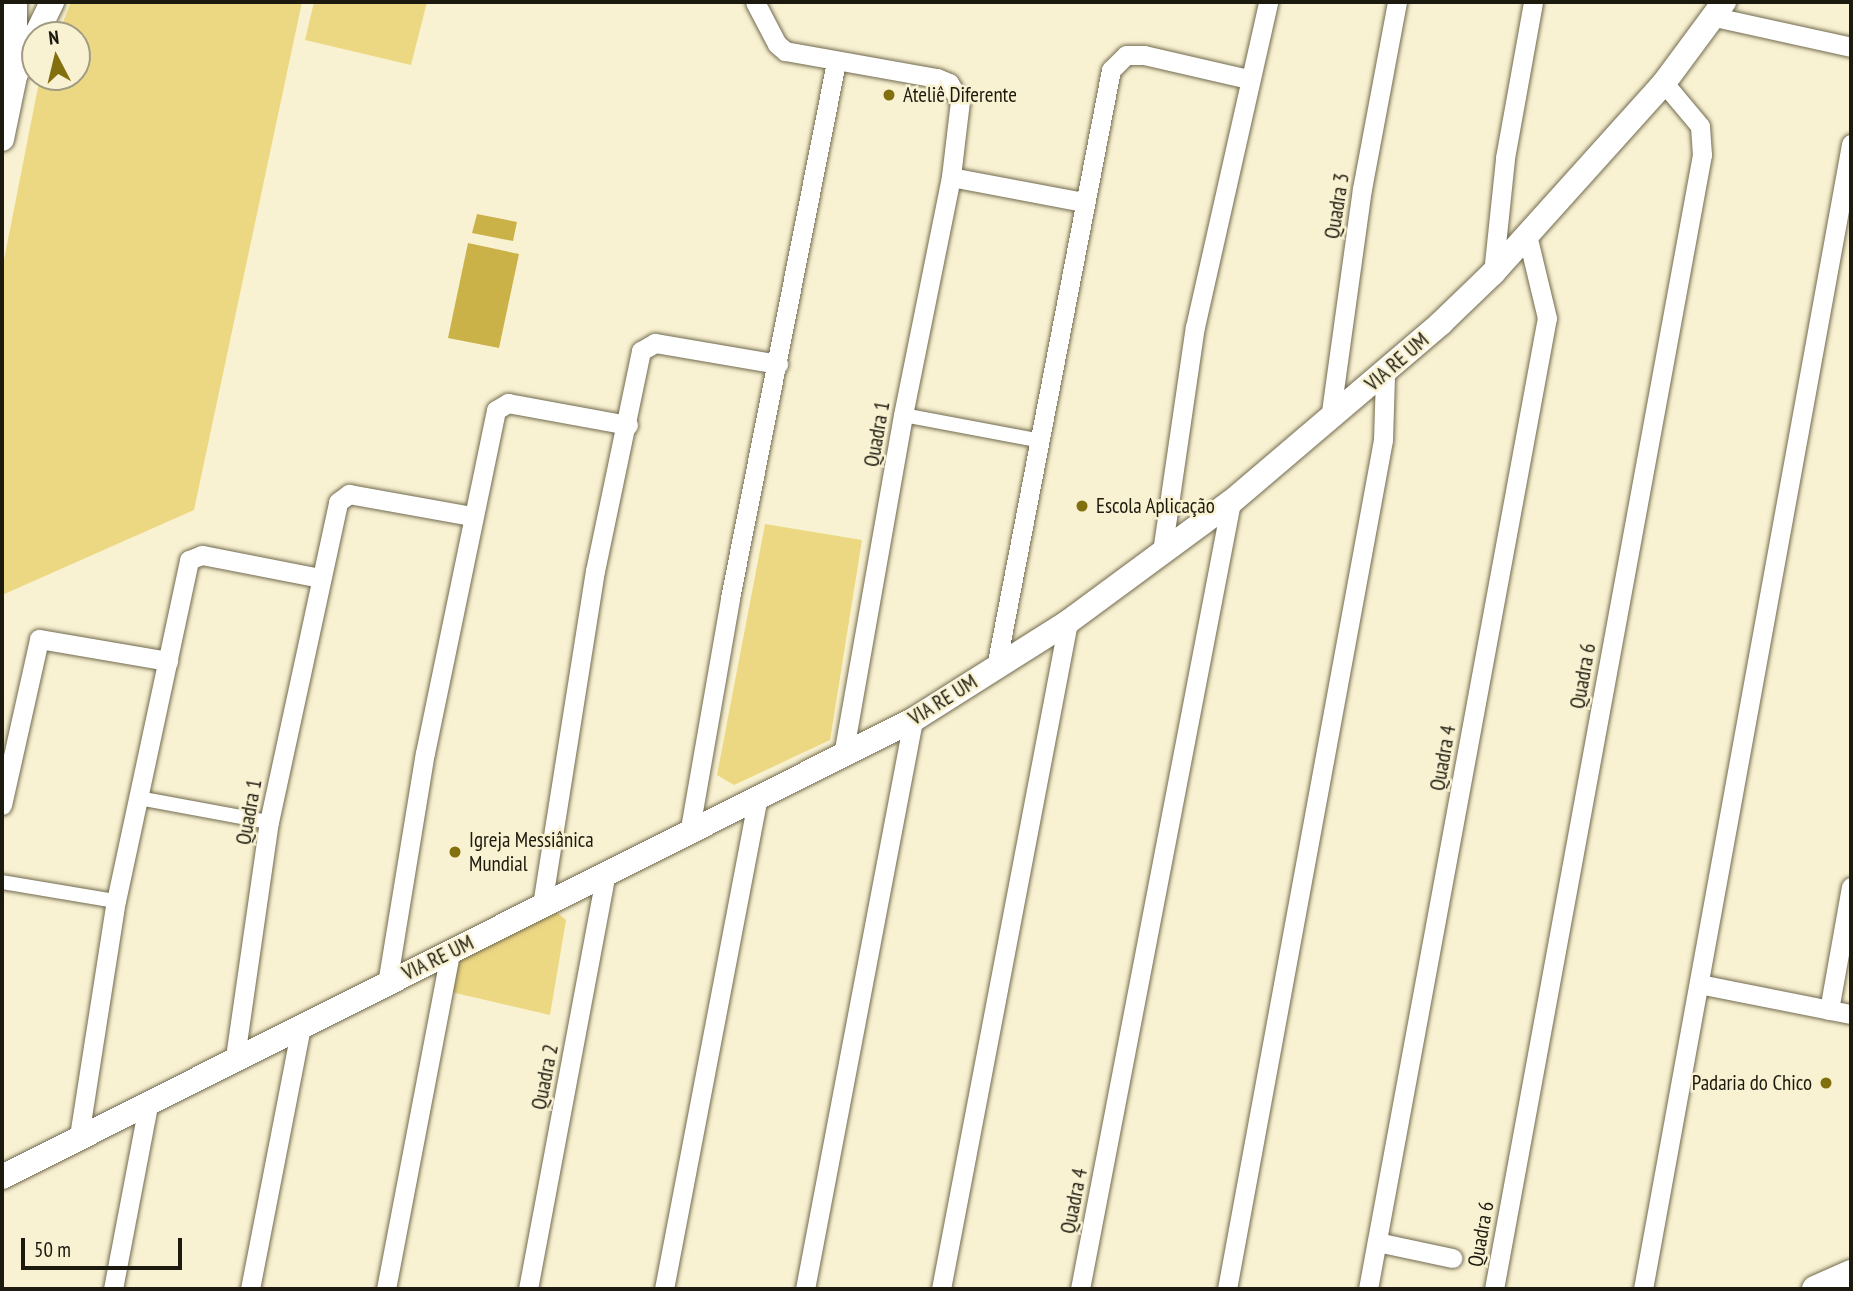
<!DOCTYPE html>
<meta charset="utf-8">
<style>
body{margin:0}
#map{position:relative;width:1853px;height:1291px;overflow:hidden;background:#f9f2d2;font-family:"PT Sans Narrow",sans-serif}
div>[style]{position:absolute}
.green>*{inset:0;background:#ecd882}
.water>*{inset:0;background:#cab249}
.roads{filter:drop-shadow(0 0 2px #716a4f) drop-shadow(0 0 2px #716a4f)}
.pedestrian>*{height:14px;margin:-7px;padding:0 7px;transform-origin:7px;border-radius:7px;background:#fff}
.minor>*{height:19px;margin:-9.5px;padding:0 9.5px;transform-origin:9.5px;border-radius:9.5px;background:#fff}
.tertiary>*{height:24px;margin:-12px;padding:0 12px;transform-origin:12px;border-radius:12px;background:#fff}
.secondary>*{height:26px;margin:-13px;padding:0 13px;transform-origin:13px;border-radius:13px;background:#fff}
.dots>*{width:19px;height:19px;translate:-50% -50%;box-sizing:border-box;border:4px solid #f9f2d2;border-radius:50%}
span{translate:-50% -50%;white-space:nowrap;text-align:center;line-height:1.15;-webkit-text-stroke:5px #f9f2d2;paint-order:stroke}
.poi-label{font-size:21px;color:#1c190e}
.left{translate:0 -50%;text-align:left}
.right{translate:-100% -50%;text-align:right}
.street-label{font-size:21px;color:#1c190e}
.frame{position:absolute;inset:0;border:4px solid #1c190e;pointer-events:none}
.north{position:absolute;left:21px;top:21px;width:70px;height:70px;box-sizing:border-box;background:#f9f2d2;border:2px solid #a19b84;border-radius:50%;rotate:353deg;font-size:19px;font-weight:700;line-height:28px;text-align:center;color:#1c190e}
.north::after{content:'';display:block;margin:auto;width:24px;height:32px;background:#826f0e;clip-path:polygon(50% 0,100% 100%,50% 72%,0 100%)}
.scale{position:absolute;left:21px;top:1238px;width:161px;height:32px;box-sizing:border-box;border:4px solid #1c190e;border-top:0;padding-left:9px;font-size:21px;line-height:24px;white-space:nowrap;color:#1c190e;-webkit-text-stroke:5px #f9f2d2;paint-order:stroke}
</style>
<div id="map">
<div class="green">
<div style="clip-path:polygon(71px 2px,302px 2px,194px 510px,2px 595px,2px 270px,39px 82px,41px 77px,77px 77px,77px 35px,58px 35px)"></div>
<div style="clip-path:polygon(314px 2px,427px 2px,411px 65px,305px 40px)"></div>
<div style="clip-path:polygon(765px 524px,862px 540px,830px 740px,734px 785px,717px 775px)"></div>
<div style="clip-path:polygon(554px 910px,566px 920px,550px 1015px,447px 991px,455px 962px)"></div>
</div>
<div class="water">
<div style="clip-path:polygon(477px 214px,517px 222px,513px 241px,472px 233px)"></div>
<div style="clip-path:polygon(468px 243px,519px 254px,499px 348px,448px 338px)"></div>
</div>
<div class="roads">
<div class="pedestrian">
<div style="left:903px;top:415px;width:136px;rotate:10.6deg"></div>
<div style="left:138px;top:798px;width:133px;rotate:10.4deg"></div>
<div style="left:2px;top:882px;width:116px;rotate:9.5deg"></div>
</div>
<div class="minor">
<div style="left:755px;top:2px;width:47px;rotate:62.4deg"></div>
<div style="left:777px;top:44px;width:11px;rotate:41deg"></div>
<div style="left:785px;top:51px;width:154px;rotate:10.1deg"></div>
<div style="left:937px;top:78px;width:13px;rotate:23deg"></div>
<div style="left:949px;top:83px;width:21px;rotate:59deg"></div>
<div style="left:960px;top:101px;width:77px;rotate:96.8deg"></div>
<div style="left:951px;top:177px;width:243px;rotate:101.4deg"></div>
<div style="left:903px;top:415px;width:346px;rotate:100deg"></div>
<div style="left:1715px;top:17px;width:139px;rotate:12.4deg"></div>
<div style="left:951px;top:177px;width:134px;rotate:10.7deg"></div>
<div style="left:1493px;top:273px;width:116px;rotate:-84deg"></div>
<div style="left:1505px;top:158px;width:158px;rotate:-79.8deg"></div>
<div style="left:1330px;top:419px;width:232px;rotate:-82.1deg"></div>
<div style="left:1362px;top:189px;width:190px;rotate:-79.4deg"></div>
<div style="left:1162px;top:552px;width:227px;rotate:-81.7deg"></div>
<div style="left:1195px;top:327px;width:333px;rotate:-77.3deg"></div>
<div style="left:996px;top:667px;width:608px;rotate:-79.1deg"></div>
<div style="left:1111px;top:70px;width:21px;rotate:-45deg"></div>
<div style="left:1126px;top:55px;width:18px"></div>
<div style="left:1144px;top:55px;width:107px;rotate:13deg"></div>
<div style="left:2px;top:805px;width:170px;rotate:-77.4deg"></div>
<div style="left:39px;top:639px;width:131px;rotate:9.7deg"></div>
<div style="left:689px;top:834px;width:240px;rotate:-80.1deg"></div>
<div style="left:730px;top:598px;width:546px;rotate:-78.81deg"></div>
<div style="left:542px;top:905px;width:338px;rotate:-81deg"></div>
<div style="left:595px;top:571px;width:225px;rotate:-78.2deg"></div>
<div style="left:641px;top:351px;width:16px;rotate:-30deg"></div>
<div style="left:655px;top:343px;width:125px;rotate:9.7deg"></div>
<div style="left:387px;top:984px;width:234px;rotate:-80.7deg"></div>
<div style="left:425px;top:753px;width:350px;rotate:-78.3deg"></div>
<div style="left:496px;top:410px;width:14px;rotate:-30deg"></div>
<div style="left:508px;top:403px;width:122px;rotate:10.4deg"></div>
<div style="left:1699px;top:984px;width:155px;rotate:11.2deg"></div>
<div style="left:1829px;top:1010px;width:125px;rotate:-79.9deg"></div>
<div style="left:235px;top:1057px;width:237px;rotate:-81.8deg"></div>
<div style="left:269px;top:822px;width:327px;rotate:-77.8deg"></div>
<div style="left:338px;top:502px;width:14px;rotate:-36deg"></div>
<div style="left:349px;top:494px;width:124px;rotate:10.2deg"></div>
<div style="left:79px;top:1136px;width:238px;rotate:-81.1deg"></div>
<div style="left:116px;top:901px;width:349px;rotate:-77.9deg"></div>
<div style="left:189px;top:560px;width:14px;rotate:-21deg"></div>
<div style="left:202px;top:555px;width:120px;rotate:11deg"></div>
<div style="left:1377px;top:1242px;width:77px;rotate:12deg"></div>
<div style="left:113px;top:1289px;width:192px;rotate:-79.2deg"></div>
<div style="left:250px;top:1289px;width:268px;rotate:-79deg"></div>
<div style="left:386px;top:1289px;width:341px;rotate:-79.2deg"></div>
<div style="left:528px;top:1289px;width:423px;rotate:-79.4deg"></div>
<div style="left:664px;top:1289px;width:497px;rotate:-79.2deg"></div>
<div style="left:805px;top:1289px;width:579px;rotate:-79.25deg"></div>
<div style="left:941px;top:1289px;width:679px;rotate:-79.22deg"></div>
<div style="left:1080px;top:1289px;width:801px;rotate:-79.14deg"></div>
<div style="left:1227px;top:1289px;width:863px;rotate:-79.59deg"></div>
<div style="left:1383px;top:440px;width:65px;rotate:-88.2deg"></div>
<div style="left:1368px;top:1289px;width:987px;rotate:-79.56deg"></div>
<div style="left:1547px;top:318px;width:85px;rotate:-103.5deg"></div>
<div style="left:1494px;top:1289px;width:1153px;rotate:-79.61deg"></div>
<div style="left:1702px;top:155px;width:29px;rotate:-94deg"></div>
<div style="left:1700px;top:126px;width:56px;rotate:-129.9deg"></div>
<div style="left:1643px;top:1289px;width:1164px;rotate:-79.7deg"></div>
</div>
<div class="tertiary">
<div style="left:36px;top:35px;width:37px;rotate:-64deg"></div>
<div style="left:17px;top:72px;width:40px;rotate:-63.4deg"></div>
<div style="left:2px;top:139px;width:64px;rotate:-78.3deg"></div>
<div style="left:15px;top:76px;width:74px;rotate:-90deg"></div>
<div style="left:2px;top:1177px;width:1019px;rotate:-26.64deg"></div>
<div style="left:913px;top:720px;width:183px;rotate:-32.3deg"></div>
<div style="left:1068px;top:622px;width:202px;rotate:-36.4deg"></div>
<div style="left:1231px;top:502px;width:276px;rotate:-40.4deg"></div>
<div style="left:1441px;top:323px;width:72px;rotate:-43.9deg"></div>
<div style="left:1493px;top:273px;width:256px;rotate:-48deg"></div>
<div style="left:1664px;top:83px;width:101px;rotate:-53.5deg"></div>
</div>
<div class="secondary">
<div style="left:1815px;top:1289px;width:39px;rotate:-24deg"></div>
</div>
</div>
<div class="dots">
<div style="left:889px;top:95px;background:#826f0e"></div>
<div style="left:1082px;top:506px;background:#826f0e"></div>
<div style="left:455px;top:852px;background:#826f0e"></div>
<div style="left:1826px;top:1083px;background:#826f0e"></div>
</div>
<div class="poi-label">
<span class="left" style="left:903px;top:95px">Ateliê Diferente</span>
<span class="left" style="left:1096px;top:506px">Escola Aplicação</span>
<span class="left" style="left:469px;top:852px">Igreja Messiânica<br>Mundial</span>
<span class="right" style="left:1812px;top:1083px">Padaria do Chico</span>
</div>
<div class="street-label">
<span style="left:1337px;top:206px;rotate:-81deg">Quadra 3</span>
<span style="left:1397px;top:362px;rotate:-41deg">VIA RE UM</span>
<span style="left:877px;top:434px;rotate:-80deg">Quadra 1</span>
<span style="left:1583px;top:676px;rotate:-80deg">Quadra 6</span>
<span style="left:943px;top:700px;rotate:-32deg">VIA RE UM</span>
<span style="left:1443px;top:758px;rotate:-80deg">Quadra 4</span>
<span style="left:249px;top:812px;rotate:-80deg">Quadra 1</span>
<span style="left:438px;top:958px;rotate:-26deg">VIA RE UM</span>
<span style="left:545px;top:1077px;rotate:-79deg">Quadra 2</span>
<span style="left:1074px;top:1201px;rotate:-79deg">Quadra 4</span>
<span style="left:1481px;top:1234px;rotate:-80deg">Quadra 6</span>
</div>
<div class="frame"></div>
<div class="north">N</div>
<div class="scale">50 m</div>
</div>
